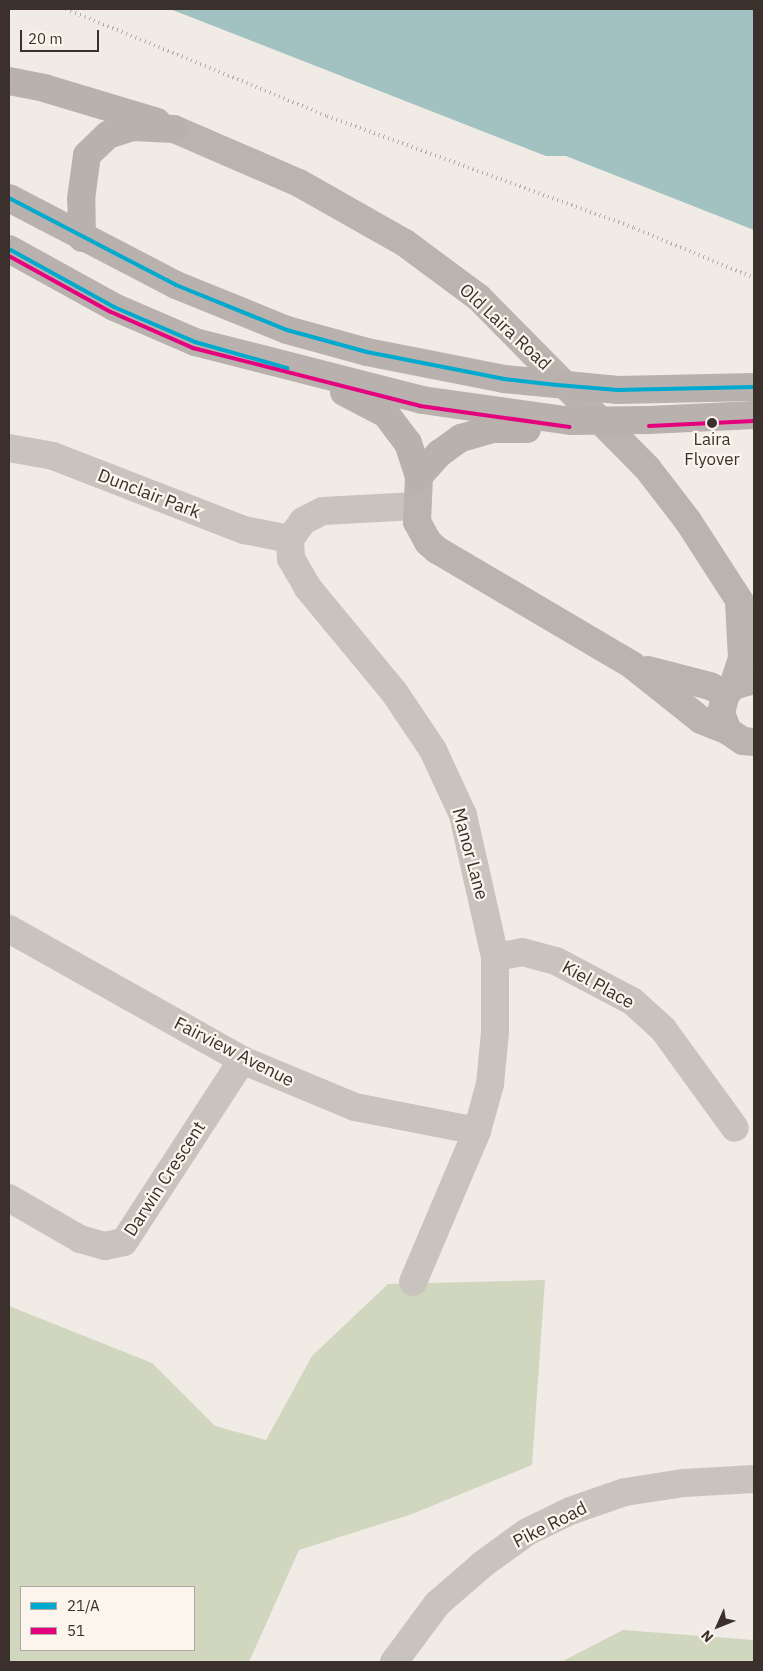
<!DOCTYPE html>
<style>
body{margin:0}
#map{position:relative;width:763px;height:1671px;overflow:hidden;background:#f0ebe5;font-family:"IBM Plex Sans",sans-serif}
div>[style]{position:absolute}
.green>*{inset:0;background:#d1d6bf}
.water>*{inset:0;background:#a1c2c1}
.street>*{height:28px;margin:-14px;padding:0 14px;transform-origin:14px;border-radius:14px;background:#c9c3be}
.secondary>*{height:28px;margin:-14px;padding:0 14px;transform-origin:14px;border-radius:14px;background:#bab3ae}
.primary>*{height:28px;margin:-14px;padding:0 14px;transform-origin:14px;border-radius:14px;background:#b8b1ad}
.rail>*{height:4px;margin-top:-2px;transform-origin:0;background:repeating-linear-gradient(90deg,#b1aca8 0 1px,transparent 0 5px)}
.primary-bridge>*{height:28px;margin:-14px;padding:0 14px;transform-origin:14px;border-radius:14px;background:#b8b1ad}
.bus-1>*{height:4px;margin:-2px;padding:0 2px;transform-origin:2px;border-radius:2px;background:#00a9ce}
.bus-2>*{height:4px;margin:-2px;padding:0 2px;transform-origin:2px;border-radius:2px;background:#e5007d}
.dots>*{width:14px;height:14px;translate:-50% -50%;box-sizing:border-box;border:2px solid #fbf5ee;border-radius:50%}
span{translate:-50% -50%;white-space:nowrap;text-align:center;line-height:1.15;-webkit-text-stroke:4.5px #fbf5ee;paint-order:stroke}
.bus-label{font-size:17px;color:#3b302b}
.street-label{font-size:18px;color:#3b302b}
.frame{position:absolute;inset:0;border:10px solid #3b302b;pointer-events:none}
.legend{position:absolute;left:20px;top:1586px;width:175px;height:65px;box-sizing:border-box;background:#fbf5ee;border:1px solid #aea6a0;margin:0;padding:6px 9px;list-style:none;font-size:15px;color:#3b302b}
.legend li{display:flex;align-items:center;gap:10px;height:25px}
.legend b{width:25px;border:1px solid #aea6a0}
.north{position:absolute;left:693px;top:1601px;width:50px;height:50px;-webkit-text-stroke:4px #fbf5ee;paint-order:stroke;rotate:226deg;font-size:14px;font-weight:700;line-height:20px;text-align:center;color:#3b302b}
.north::after{content:'';display:block;margin:auto;width:18px;height:22px;background:#3b302b;clip-path:polygon(50% 0,100% 100%,50% 72%,0 100%)}
.scale{position:absolute;left:20px;top:30px;width:79px;height:22px;box-sizing:border-box;border:2px solid #3b302b;border-top:0;padding-left:6px;font-size:15px;line-height:18px;white-space:nowrap;color:#3b302b;-webkit-text-stroke:4px #fbf5ee;paint-order:stroke}
</style>
<div id="map">
<div class="green">
<div style="clip-path:polygon(evenodd,545px 1280px,532px 1465px,412px 1514px,299px 1550px,249px 1662px,9px 1662px,9px 1306px,152px 1363px,215px 1426px,266px 1440px,312px 1356px,388px 1284px,545px 1280px,21px 1587px,194px 1587px,194px 1650px,21px 1650px,21px 1587px)"></div>
<div style="clip-path:polygon(623px 1630px,754px 1640px,754px 1662px,561px 1662px)"></div>
</div>
<div class="water">
<div style="clip-path:polygon(170px 9px,754px 9px,754px 230px,566px 156px,546px 156px)"></div>
</div>
<div class="street">
<div style="left:9px;top:448px;width:45px;rotate:10.3deg"></div>
<div style="left:53px;top:456px;width:205px;rotate:21.2deg"></div>
<div style="left:244px;top:530px;width:47px;rotate:11.1deg"></div>
<div style="left:9px;top:929px;width:267px;rotate:29.3deg"></div>
<div style="left:242px;top:1060px;width:122px;rotate:22.6deg"></div>
<div style="left:355px;top:1107px;width:124px;rotate:11.1deg"></div>
<div style="left:495px;top:957px;width:27px;rotate:-10deg"></div>
<div style="left:522px;top:952px;width:35px;rotate:15deg"></div>
<div style="left:556px;top:961px;width:86px;rotate:27.8deg"></div>
<div style="left:632px;top:1001px;width:42px;rotate:42.1deg"></div>
<div style="left:663px;top:1029px;width:122px;rotate:54deg"></div>
<div style="left:9px;top:1198px;width:82px;rotate:30deg"></div>
<div style="left:80px;top:1239px;width:26px;rotate:16deg"></div>
<div style="left:105px;top:1246px;width:19px;rotate:-12deg"></div>
<div style="left:124px;top:1242px;width:217px;rotate:-57deg"></div>
<div style="left:413px;top:1282px;width:164px;rotate:-67deg"></div>
<div style="left:477px;top:1131px;width:49px;rotate:-74.5deg"></div>
<div style="left:490px;top:1084px;width:52px;rotate:-84.5deg"></div>
<div style="left:495px;top:1032px;width:75px;rotate:-90deg"></div>
<div style="left:495px;top:957px;width:146px;rotate:-102.7deg"></div>
<div style="left:463px;top:815px;width:72px;rotate:-114.8deg"></div>
<div style="left:433px;top:750px;width:70px;rotate:-123.9deg"></div>
<div style="left:394px;top:692px;width:135px;rotate:-129.6deg"></div>
<div style="left:308px;top:588px;width:34px;rotate:-120deg"></div>
<div style="left:291px;top:559px;width:20px;rotate:-93deg"></div>
<div style="left:290px;top:539px;width:22px;rotate:-54deg"></div>
<div style="left:303px;top:521px;width:22px;rotate:-27deg"></div>
<div style="left:323px;top:511px;width:92px;rotate:-3.1deg"></div>
<div style="left:394px;top:1662px;width:72px;rotate:-53.4deg"></div>
<div style="left:437px;top:1604px;width:61px;rotate:-41deg"></div>
<div style="left:483px;top:1564px;width:54px;rotate:-36deg"></div>
<div style="left:527px;top:1532px;width:48px;rotate:-26deg"></div>
<div style="left:570px;top:1511px;width:58px;rotate:-19.1deg"></div>
<div style="left:625px;top:1492px;width:60px;rotate:-8.7deg"></div>
<div style="left:684px;top:1483px;width:70px;rotate:-3.3deg"></div>
</div>
<div class="secondary">
<div style="left:174px;top:129px;width:136px;rotate:23.4deg"></div>
<div style="left:299px;top:183px;width:122px;rotate:29.5deg"></div>
<div style="left:405px;top:243px;width:92px;rotate:36.6deg"></div>
<div style="left:479px;top:298px;width:240px;rotate:45.3deg"></div>
<div style="left:648px;top:469px;width:66px;rotate:52.4deg"></div>
<div style="left:688px;top:521px;width:121px;rotate:57.1deg"></div>
<div style="left:419px;top:476px;width:46px;rotate:92.5deg"></div>
<div style="left:417px;top:522px;width:23px;rotate:61deg"></div>
<div style="left:428px;top:542px;width:12px;rotate:42deg"></div>
<div style="left:437px;top:550px;width:226px;rotate:30.5deg"></div>
<div style="left:632px;top:665px;width:88px;rotate:38.6deg"></div>
<div style="left:701px;top:720px;width:29px;rotate:22deg"></div>
<div style="left:648px;top:670px;width:64px;rotate:14.5deg"></div>
<div style="left:710px;top:686px;width:18px;rotate:27deg"></div>
<div style="left:754px;top:680px;width:22px;rotate:164deg"></div>
<div style="left:733px;top:686px;width:11px;rotate:131deg"></div>
<div style="left:726px;top:694px;width:20px;rotate:105deg"></div>
<div style="left:721px;top:713px;width:19px;rotate:69deg"></div>
<div style="left:728px;top:731px;width:18px;rotate:34deg"></div>
<div style="left:743px;top:741px;width:11px;rotate:5deg"></div>
<div style="left:733px;top:686px;width:29px;rotate:-72deg"></div>
<div style="left:742px;top:658px;width:56px;rotate:-93.1deg"></div>
</div>
<div class="primary">
<div style="left:9px;top:81px;width:36px;rotate:11deg"></div>
<div style="left:44px;top:88px;width:118px;rotate:16.7deg"></div>
<div style="left:9px;top:198px;width:188px;rotate:27.5deg"></div>
<div style="left:176px;top:285px;width:120px;rotate:22.1deg"></div>
<div style="left:287px;top:330px;width:83px;rotate:15.4deg"></div>
<div style="left:367px;top:352px;width:140px;rotate:11.1deg"></div>
<div style="left:82px;top:238px;width:39px;rotate:-91deg"></div>
<div style="left:81px;top:199px;width:44px;rotate:-82.2deg"></div>
<div style="left:87px;top:155px;width:29px;rotate:-44deg"></div>
<div style="left:108px;top:135px;width:25px;rotate:-18deg"></div>
<div style="left:132px;top:127px;width:42px;rotate:2.7deg"></div>
<div style="left:9px;top:249px;width:120px;rotate:28.9deg"></div>
<div style="left:114px;top:307px;width:88px;rotate:23.4deg"></div>
<div style="left:195px;top:342px;width:234px;rotate:14.3deg"></div>
<div style="left:422px;top:400px;width:150px;rotate:8deg"></div>
<div style="left:618px;top:390px;width:136px;rotate:-1.3deg"></div>
<div style="left:344px;top:392px;width:47px;rotate:27.6deg"></div>
<div style="left:386px;top:414px;width:36px;rotate:53deg"></div>
<div style="left:408px;top:443px;width:35px;rotate:72deg"></div>
<div style="left:419px;top:476px;width:31px;rotate:-48deg"></div>
<div style="left:440px;top:453px;width:26px;rotate:-36deg"></div>
<div style="left:461px;top:438px;width:32px;rotate:-16deg"></div>
<div style="left:492px;top:429px;width:35px"></div>
<div style="left:649px;top:420px;width:105px;rotate:-2.7deg"></div>
</div>
<div class="rail">
<div style="left:66px;top:9px;width:282px;rotate:22.3deg"></div>
<div style="left:327px;top:116px;width:327px;rotate:20deg"></div>
<div style="left:634px;top:228px;width:130px;rotate:22.6deg"></div>
</div>
<div class="primary-bridge">
<div style="left:504px;top:379px;width:115px;rotate:5.5deg"></div>
<div style="left:571px;top:421px;width:78px;rotate:-0.7deg"></div>
</div>
<div class="bus-1">
<div style="left:9px;top:198px;width:188px;rotate:27.5deg"></div>
<div style="left:176px;top:285px;width:120px;rotate:22.1deg"></div>
<div style="left:287px;top:330px;width:83px;rotate:15.4deg"></div>
<div style="left:367px;top:352px;width:140px;rotate:11.1deg"></div>
<div style="left:504px;top:379px;width:53px;rotate:6.5deg"></div>
<div style="left:557px;top:385px;width:61px;rotate:4.7deg"></div>
<div style="left:618px;top:390px;width:136px;rotate:-1.3deg"></div>
<div style="left:9px;top:249px;width:120px;rotate:28.9deg"></div>
<div style="left:114px;top:307px;width:88px;rotate:23.4deg"></div>
<div style="left:195px;top:342px;width:96px;rotate:15.8deg"></div>
</div>
<div class="bus-2">
<div style="left:9px;top:256px;width:116px;rotate:28.8deg"></div>
<div style="left:111px;top:312px;width:90px;rotate:23.7deg"></div>
<div style="left:193px;top:348px;width:234px;rotate:14.3deg"></div>
<div style="left:420px;top:406px;width:151px;rotate:8deg"></div>
<div style="left:649px;top:426px;width:105px;rotate:-2.7deg"></div>
</div>
<div class="dots">
<div style="left:712px;top:423px;background:#3b302b"></div>
</div>
<div class="bus-label">
<span style="left:712px;top:450px">Laira<br>Flyover</span>
</div>
<div class="street-label">
<span style="left:505px;top:327px;rotate:43deg">Old Laira Road</span>
<span style="left:149px;top:494px;rotate:21deg">Dunclair Park</span>
<span style="left:470px;top:854px;rotate:75deg">Manor Lane</span>
<span style="left:598px;top:985px;rotate:29deg">Kiel Place</span>
<span style="left:234px;top:1052px;rotate:27deg">Fairview Avenue</span>
<span style="left:165px;top:1179px;rotate:-57deg">Darwin Crescent</span>
<span style="left:550px;top:1525px;rotate:-27deg">Pike Road</span>
</div>
<div class="frame"></div>
<ul class="legend">
<li><b style="height:6px;background:#00a9ce"></b>21/A</li>
<li><b style="height:6px;background:#e5007d"></b>51</li>
</ul>
<div class="north">N</div>
<div class="scale">20 m</div>
</div>
